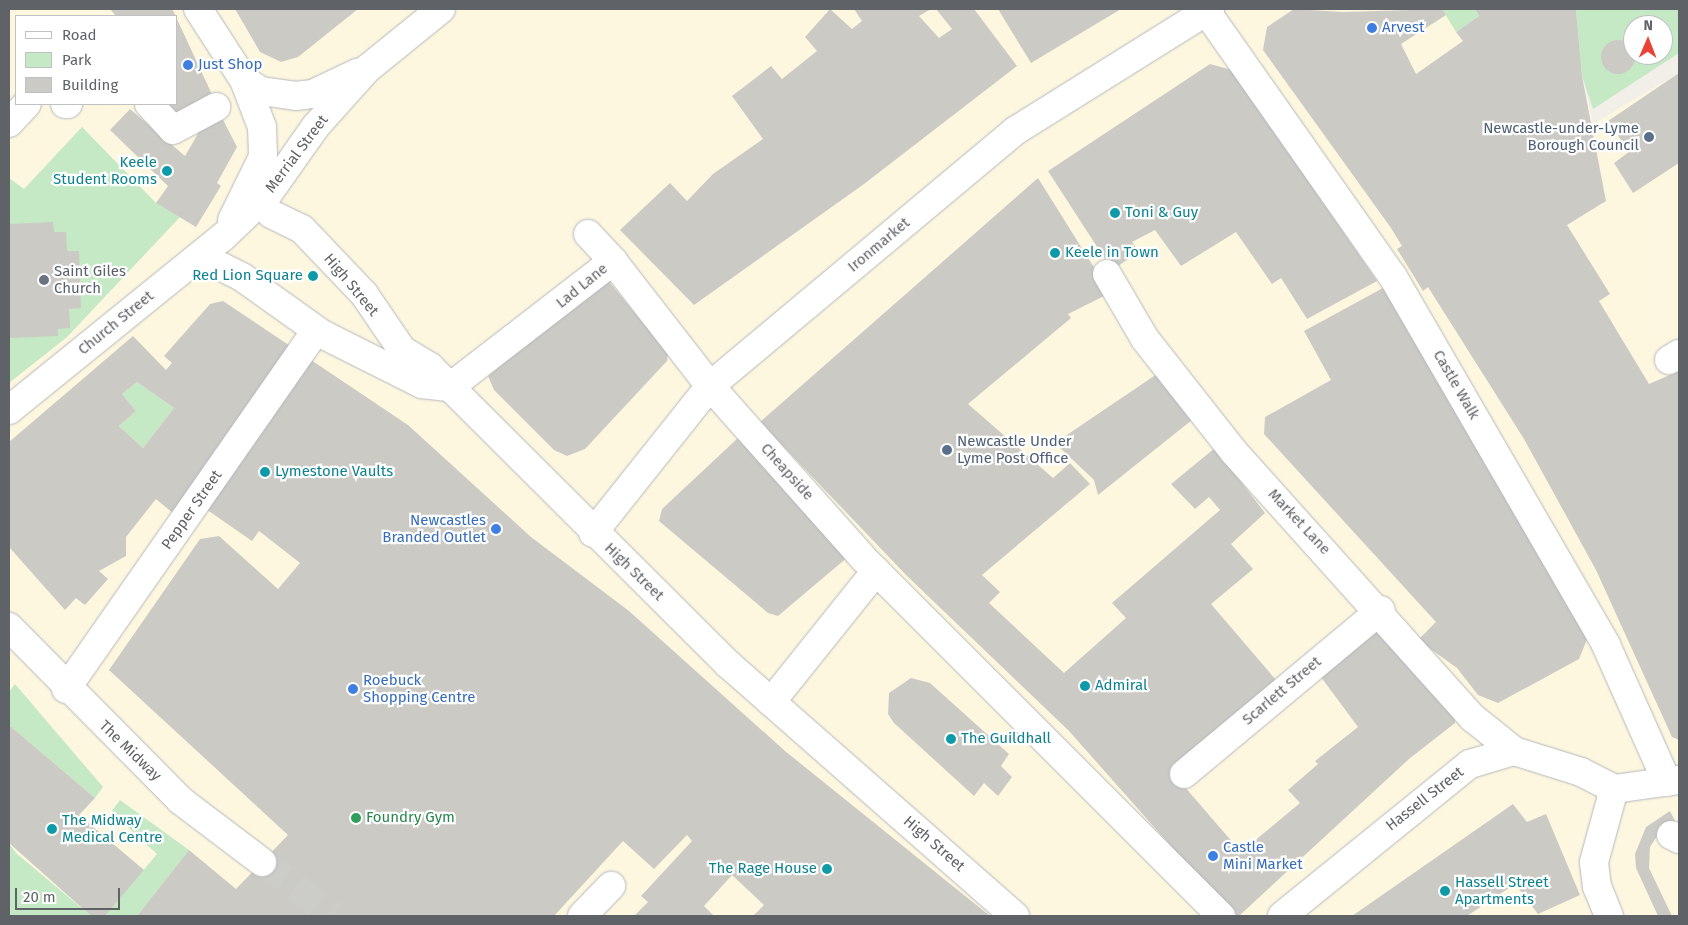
<!DOCTYPE html>
<style>
body{margin:0}
#map{position:relative;width:1688px;height:925px;overflow:hidden;background:#f1efe8;font-family:"Fira Sans",sans-serif}
div>[style]{position:absolute}
.commercial>*{inset:0;background:#fef7e0}
.green>*{inset:0;background:#c5e8c5}
.building>*{inset:0;background:#cccac5}
.round{border-radius:50%}
.minor-tunnel>*{height:28px;margin-top:-14px;transform-origin:0;background:repeating-linear-gradient(90deg,#ccccc8 0 28px,transparent 0 42px)}
.roads{filter:drop-shadow(0 0 1px #b5b8bc) drop-shadow(0 0 1px #b5b8bc)}
.minor>*{height:28px;margin:-14px;padding:0 14px;transform-origin:14px;border-radius:14px;background:#fff}
.dots>*{width:14px;height:14px;translate:-50% -50%;box-sizing:border-box;border:2px solid #fff;border-radius:50%}
span{translate:-50% -50%;white-space:nowrap;text-align:center;line-height:1.15;-webkit-text-stroke:4.5px #fff;paint-order:stroke}
.shop-label{font-size:15px;color:#366cbe}
.left{translate:0 -50%;text-align:left}
.right{translate:-100% -50%;text-align:right}
.service-label{font-size:15px;color:#4e5e75}
.street-label{font-size:15px;color:#5f6368}
.culture-label{font-size:15px;color:#0d838f}
.worship-label{font-size:15px;color:#5b616d}
.leisure-label{font-size:15px;color:#27864d}
.frame{position:absolute;inset:0;border:10px solid #5f6368;pointer-events:none}
.legend{position:absolute;left:15px;top:15px;width:162px;height:90px;box-sizing:border-box;background:#fff;border:1px solid #bfc1c3;margin:0;padding:6px 9px;list-style:none;font-size:15px;color:#5f6368}
.legend li{display:flex;align-items:center;gap:10px;height:25px}
.legend b{width:25px;border:1px solid #bfc1c3}
.north{position:absolute;left:1623px;top:15px;width:50px;height:50px;box-sizing:border-box;background:#fff;border:1px solid #bfc1c3;border-radius:50%;rotate:1deg;font-size:14px;font-weight:700;line-height:20px;text-align:center;color:#5f6368}
.north::after{content:'';display:block;margin:auto;width:18px;height:22px;background:#ea4335;clip-path:polygon(50% 0,100% 100%,50% 72%,0 100%)}
.scale{position:absolute;left:15px;top:888px;width:105px;height:22px;box-sizing:border-box;border:2px solid #5f6368;border-top:0;padding-left:6px;font-size:15px;line-height:18px;white-space:nowrap;color:#5f6368;-webkit-text-stroke:4px #fff;paint-order:stroke}
</style>
<div id="map">
<div class="commercial">
<div style="clip-path:polygon(evenodd,9px 9px,1576px 9px,1582px 76px,1593px 124px,1679px 73px,1679px 916px,9px 916px,9px 383px,67px 337px,180px 217px,156px 203px,82px 127px,24px 190px,9px 178px,9px 9px,16px 16px,176px 16px,176px 104px,16px 104px,16px 16px)"></div>
</div>
<div class="green">
<div style="clip-path:polygon(1442px 9px,1475px 9px,1479px 16px,1456px 32px)"></div>
<div style="clip-path:polygon(evenodd,1576px 9px,1679px 9px,1679px 53px,1593px 109px,1582px 76px,1576px 9px,1633px 25px,1663px 25px,1663px 55px,1633px 55px,1633px 25px)"></div>
<div style="clip-path:polygon(82px 127px,156px 203px,180px 217px,67px 337px,9px 383px,9px 178px,24px 189px)"></div>
<div style="clip-path:polygon(137px 382px,174px 408px,143px 448px,119px 426px,136px 411px,122px 394px)"></div>
<div style="clip-path:polygon(15px 684px,103px 787px,95px 798px,9px 725px,9px 692px)"></div>
<div style="clip-path:polygon(120px 800px,189px 850px,137px 916px,105px 916px,157px 854px,111px 812px)"></div>
<div style="clip-path:polygon(9px 843px,16px 853px,91px 916px,9px 916px)"></div>
</div>
<div class="building">
<div style="clip-path:polygon(110px 9px,172px 9px,176px 16px,116px 16px)"></div>
<div style="clip-path:polygon(235px 9px,358px 9px,298px 57px,281px 62px,260px 52px)"></div>
<div style="clip-path:polygon(830px 9px,852px 29px,862px 21px,854px 9px,931px 9px,919px 16px,939px 38px,952px 29px,936px 9px,974px 9px,1017px 66px,864px 184px,694px 305px,620px 230px,670px 183px,687px 201px,713px 174px,763px 139px,732px 96px,771px 66px,782px 79px,817px 51px,805px 37px)"></div>
<div style="clip-path:polygon(998px 9px,1121px 9px,1031px 63px)"></div>
<div style="clip-path:polygon(1294px 9px,1343px 12px,1442px 9px,1446px 15px,1401px 44px,1416px 74px,1463px 41px,1456px 32px,1479px 16px,1475px 9px,1576px 9px,1582px 76px,1606px 201px,1567px 225px,1610px 294px,1599px 301px,1649px 384px,1679px 371px,1679px 740px,1672px 737px,1596px 570px,1524px 439px,1428px 287px,1423px 291px,1397px 249px,1402px 246px,1391px 228px,1263px 50px,1267px 27px)"></div>
<div style="clip-path:polygon(176px 17px,215px 101px,176px 119px,169px 104px,176px 104px)"></div>
<div class="round" style="left:1601px;top:40px;width:34px;height:34px"></div>
<div style="clip-path:polygon(1210px 64px,1232px 70px,1377px 281px,1307px 319px,1281px 278px,1272px 284px,1236px 232px,1181px 266px,1155px 230px,1132px 242px,1139px 252px,1112px 270px,1048px 171px)"></div>
<div style="clip-path:polygon(1679px 73px,1679px 163px,1633px 193px,1614px 163px,1629px 152px,1608px 121px)"></div>
<div style="clip-path:polygon(130px 109px,185px 156px,208px 116px,219px 112px,237px 147px,217px 183px,221px 186px,196px 227px,156px 203px,168px 186px,110px 130px)"></div>
<div style="clip-path:polygon(1038px 178px,1110px 293px,1068px 314px,1071px 318px,968px 404px,1053px 478px,1070px 463px,1090px 484px,982px 575px,1000px 592px,989px 603px,1064px 673px,1126px 618px,1112px 603px,1220px 510px,1209px 497px,1195px 509px,1171px 484px,1215px 448px,1265px 513px,1231px 544px,1253px 569px,1211px 604px,1276px 680px,1171px 771px,1241px 852px,1300px 803px,1288px 790px,1318px 764px,1315px 761px,1358px 727px,1318px 673px,1373px 629px,1388px 633px,1455px 711px,1455px 723px,1409px 759px,1239px 916px,1233px 916px,1069px 731px,906px 575px,760px 422px)"></div>
<div style="clip-path:polygon(53px 222px,54px 232px,66px 232px,67px 251px,79px 251px,81px 308px,69px 309px,70px 328px,58px 329px,58px 336px,9px 338px,9px 224px)"></div>
<div style="clip-path:polygon(605px 277px,668px 353px,667px 361px,585px 449px,567px 456px,554px 450px,494px 390px,488px 376px)"></div>
<div style="clip-path:polygon(1383px 288px,1588px 637px,1579px 659px,1498px 703px,1478px 695px,1457px 668px,1418px 640px,1436px 622px,1264px 434px,1265px 417px,1331px 380px,1304px 331px)"></div>
<div style="clip-path:polygon(evenodd,223px 301px,408px 425px,531px 537px,629px 611px,785px 751px,990px 916px,753px 916px,764px 905px,732px 875px,704px 906px,714px 916px,634px 916px,648px 902px,641px 896px,692px 841px,687px 835px,654px 869px,623px 841px,554px 916px,137px 916px,189px 850px,236px 889px,288px 835px,109px 670px,200px 539px,219px 536px,278px 589px,300px 563px,259px 531px,252px 541px,203px 507px,174px 514px,156px 499px,126px 537px,126px 556px,99px 571px,108px 579px,85px 605px,76px 598px,65px 610px,9px 547px,9px 442px,133px 336px,166px 370px,172px 363px,164px 356px,210px 304px,223px 301px,137px 382px,174px 408px,143px 448px,119px 426px,136px 411px,122px 394px,137px 382px)"></div>
<div style="clip-path:polygon(1157px 374px,1192px 420px,1098px 495px,1094px 480px,1055px 443px)"></div>
<div style="clip-path:polygon(739px 437px,849px 556px,778px 616px,768px 613px,659px 521px,662px 509px)"></div>
<div style="clip-path:polygon(911px 678px,930px 683px,1009px 754px,1001px 766px,1012px 777px,998px 796px,984px 783px,974px 796px,894px 723px,888px 714px,889px 693px)"></div>
<div style="clip-path:polygon(9px 725px,95px 798px,79px 815px,144px 870px,105px 916px,91px 916px,9px 843px)"></div>
<div style="clip-path:polygon(1513px 804px,1527px 822px,1546px 814px,1580px 895px,1538px 914px,1515px 884px,1467px 916px,1352px 916px)"></div>
<div style="clip-path:polygon(1670px 811px,1675px 821px,1661px 830px,1650px 847px,1649px 868px,1672px 916px,1658px 916px,1636px 868px,1635px 854px,1646px 827px)"></div>
</div>
<div class="minor-tunnel">
<div style="left:262px;top:862px;width:89px;rotate:37.3deg"></div>
</div>
<div class="roads">
<div class="minor">
<div style="left:198px;top:9px;width:85px;rotate:57.1deg"></div>
<div style="left:244px;top:80px;width:50px;rotate:69deg"></div>
<div style="left:262px;top:127px;width:30px;rotate:88deg"></div>
<div style="left:263px;top:157px;width:70px;rotate:116.2deg"></div>
<div style="left:1206px;top:11px;width:325px;rotate:54.9deg"></div>
<div style="left:1393px;top:277px;width:425px;rotate:59.9deg"></div>
<div style="left:1606px;top:645px;width:150px;rotate:66deg"></div>
<div style="left:244px;top:80px;width:20px;rotate:33deg"></div>
<div style="left:261px;top:91px;width:35px;rotate:8deg"></div>
<div style="left:296px;top:96px;width:17px;rotate:-7deg"></div>
<div style="left:313px;top:94px;width:49px;rotate:-25.5deg"></div>
<div style="left:65px;top:104px;width:3px"></div>
<div style="left:149px;top:104px;width:35px;rotate:47deg"></div>
<div style="left:173px;top:130px;width:49px;rotate:-28.1deg"></div>
<div style="left:9px;top:123px;width:26px;rotate:-47deg"></div>
<div style="left:271px;top:214px;width:34px;rotate:26deg"></div>
<div style="left:302px;top:229px;width:90px;rotate:46.4deg"></div>
<div style="left:364px;top:294px;width:68px;rotate:55.8deg"></div>
<div style="left:402px;top:350px;width:33px;rotate:31deg"></div>
<div style="left:430px;top:367px;width:421px;rotate:44.9deg"></div>
<div style="left:728px;top:664px;width:382px;rotate:41.3deg"></div>
<div style="left:588px;top:234px;width:37px;rotate:47deg"></div>
<div style="left:200px;top:256px;width:47px;rotate:26.6deg"></div>
<div style="left:242px;top:277px;width:98px;rotate:35.5deg"></div>
<div style="left:322px;top:334px;width:112px;rotate:26.6deg"></div>
<div style="left:422px;top:384px;width:24px;rotate:7deg"></div>
<div style="left:1107px;top:274px;width:75px;rotate:59.7deg"></div>
<div style="left:1145px;top:339px;width:144px;rotate:51.8deg"></div>
<div style="left:1234px;top:452px;width:358px;rotate:48.1deg"></div>
<div style="left:1473px;top:718px;width:53px;rotate:38.8deg"></div>
<div style="left:1669px;top:360px;width:12px;rotate:-31deg"></div>
<div style="left:450px;top:387px;width:206px;rotate:-37.7deg"></div>
<div style="left:613px;top:261px;width:158px;rotate:52.2deg"></div>
<div style="left:710px;top:386px;width:232px;rotate:48.3deg"></div>
<div style="left:864px;top:559px;width:505px;rotate:45deg"></div>
<div style="left:9px;top:410px;width:275px;rotate:-39deg"></div>
<div style="left:223px;top:237px;width:62px;rotate:-43.7deg"></div>
<div style="left:268px;top:194px;width:83px;rotate:-54.8deg"></div>
<div style="left:316px;top:126px;width:76px;rotate:-48.2deg"></div>
<div style="left:367px;top:69px;width:95px;rotate:-39deg"></div>
<div style="left:593px;top:533px;width:188px;rotate:-51.5deg"></div>
<div style="left:710px;top:386px;width:398px;rotate:-39.9deg"></div>
<div style="left:1015px;top:131px;width:230px;rotate:-32deg"></div>
<div style="left:9px;top:627px;width:243px;rotate:45.3deg"></div>
<div style="left:180px;top:800px;width:103px;rotate:37.1deg"></div>
<div style="left:66px;top:689px;width:437px;rotate:-55.1deg"></div>
<div style="left:771px;top:702px;width:168px;rotate:-51.3deg"></div>
<div style="left:1184px;top:774px;width:256px;rotate:-39.8deg"></div>
<div style="left:1671px;top:835px;width:9px;rotate:27deg"></div>
<div style="left:582px;top:916px;width:42px;rotate:-46deg"></div>
<div style="left:1282px;top:916px;width:242px;rotate:-39deg"></div>
<div style="left:1470px;top:764px;width:46px;rotate:-16.5deg"></div>
<div style="left:1514px;top:751px;width:70px;rotate:17.4deg"></div>
<div style="left:1581px;top:772px;width:37px;rotate:27deg"></div>
<div style="left:1614px;top:789px;width:66px;rotate:-7.9deg"></div>
<div style="left:1609px;top:916px;width:31px;rotate:-112deg"></div>
<div style="left:1597px;top:887px;width:25px;rotate:-97deg"></div>
<div style="left:1594px;top:862px;width:76px;rotate:-74.7deg"></div>
</div>
</div>
<div class="dots">
<div style="left:1372px;top:28px;background:#3f7fe0"></div>
<div style="left:188px;top:65px;background:#3f7fe0"></div>
<div style="left:1649px;top:137px;background:#5c6f8a"></div>
<div style="left:167px;top:171px;background:#0f9aa8"></div>
<div style="left:1115px;top:213px;background:#0f9aa8"></div>
<div style="left:1055px;top:253px;background:#0f9aa8"></div>
<div style="left:313px;top:276px;background:#0f9aa8"></div>
<div style="left:44px;top:280px;background:#6b7280"></div>
<div style="left:947px;top:450px;background:#5c6f8a"></div>
<div style="left:265px;top:472px;background:#0f9aa8"></div>
<div style="left:496px;top:529px;background:#3f7fe0"></div>
<div style="left:1085px;top:686px;background:#0f9aa8"></div>
<div style="left:353px;top:689px;background:#3f7fe0"></div>
<div style="left:951px;top:739px;background:#0f9aa8"></div>
<div style="left:356px;top:818px;background:#2e9e5b"></div>
<div style="left:52px;top:829px;background:#0f9aa8"></div>
<div style="left:1213px;top:856px;background:#3f7fe0"></div>
<div style="left:827px;top:869px;background:#0f9aa8"></div>
<div style="left:1445px;top:891px;background:#0f9aa8"></div>
</div>
<div class="shop-label">
<span class="left" style="left:1382px;top:28px">Arvest</span>
<span class="left" style="left:198px;top:65px">Just Shop</span>
<span class="right" style="left:486px;top:529px">Newcastles<br>Branded Outlet</span>
<span class="left" style="left:363px;top:689px">Roebuck<br>Shopping Centre</span>
<span class="left" style="left:1223px;top:856px">Castle<br>Mini Market</span>
</div>
<div class="service-label">
<span class="right" style="left:1639px;top:137px">Newcastle-under-Lyme<br>Borough Council</span>
<span class="left" style="left:957px;top:450px">Newcastle Under<br>Lyme Post Office</span>
</div>
<div class="street-label">
<span style="left:297px;top:154px;rotate:-53deg">Merrial Street</span>
<span style="left:879px;top:245px;rotate:-40deg">Ironmarket</span>
<span style="left:351px;top:285px;rotate:50deg">High Street</span>
<span style="left:582px;top:286px;rotate:-39deg">Lad Lane</span>
<span style="left:116px;top:323px;rotate:-39deg">Church Street</span>
<span style="left:1456px;top:385px;rotate:60deg">Castle Walk</span>
<span style="left:787px;top:472px;rotate:48deg">Cheapside</span>
<span style="left:192px;top:510px;rotate:-55deg">Pepper Street</span>
<span style="left:1299px;top:522px;rotate:47deg">Market Lane</span>
<span style="left:634px;top:572px;rotate:44deg">High Street</span>
<span style="left:1282px;top:691px;rotate:-40deg">Scarlett Street</span>
<span style="left:130px;top:751px;rotate:44deg">The Midway</span>
<span style="left:1425px;top:799px;rotate:-38deg">Hassell Street</span>
<span style="left:934px;top:844px;rotate:41deg">High Street</span>
</div>
<div class="culture-label">
<span class="right" style="left:157px;top:171px">Keele<br>Student Rooms</span>
<span class="left" style="left:1125px;top:213px">Toni &amp; Guy</span>
<span class="left" style="left:1065px;top:253px">Keele in Town</span>
<span class="right" style="left:303px;top:276px">Red Lion Square</span>
<span class="left" style="left:275px;top:472px">Lymestone Vaults</span>
<span class="left" style="left:1095px;top:686px">Admiral</span>
<span class="left" style="left:961px;top:739px">The Guildhall</span>
<span class="left" style="left:62px;top:829px">The Midway<br>Medical Centre</span>
<span class="right" style="left:817px;top:869px">The Rage House</span>
<span class="left" style="left:1455px;top:891px">Hassell Street<br>Apartments</span>
</div>
<div class="worship-label">
<span class="left" style="left:54px;top:280px">Saint Giles<br>Church</span>
</div>
<div class="leisure-label">
<span class="left" style="left:366px;top:818px">Foundry Gym</span>
</div>
<div class="frame"></div>
<ul class="legend">
<li><b style="height:6px;background:#fff"></b>Road</li>
<li><b style="height:14px;background:#c5e8c5"></b>Park</li>
<li><b style="height:14px;background:#cccac5"></b>Building</li>
</ul>
<div class="north">N</div>
<div class="scale">20 m</div>
</div>
